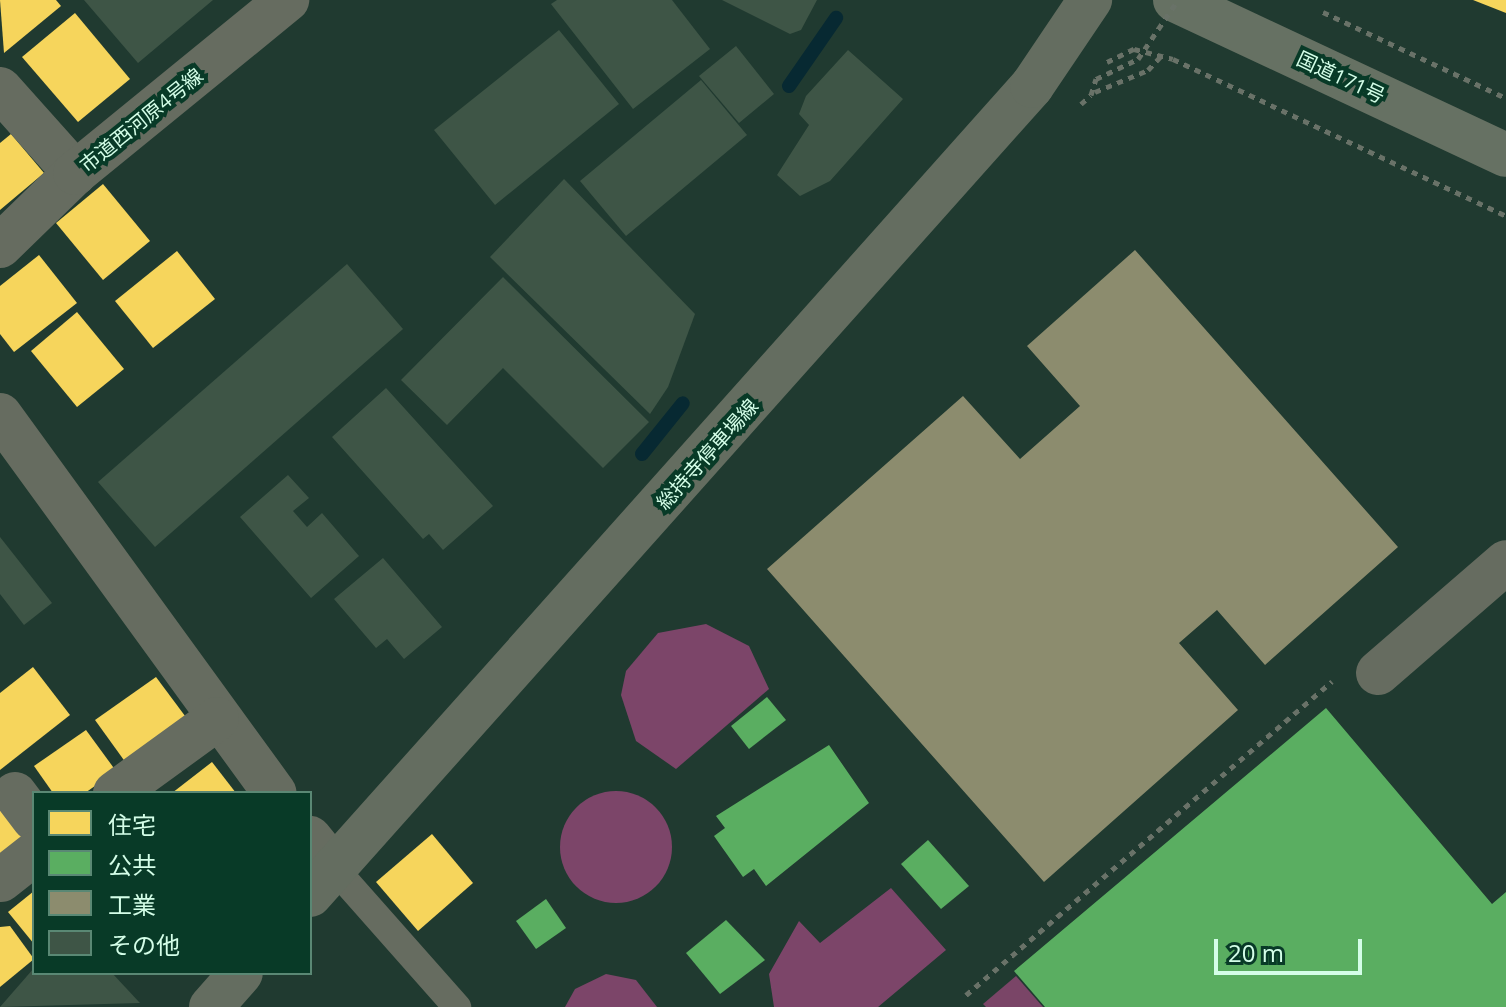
<!DOCTYPE html>
<meta charset="utf-8">
<style>
body{margin:0}
#map{position:relative;width:1506px;height:1007px;overflow:hidden;background:#203a30;font-family:"Open Sans","Noto Sans JP",sans-serif}
div>[style]{position:absolute}
.green>*{inset:0;background:#7a4567}
.forest>*{inset:0;background:#7c4569}
.round{border-radius:50%}
.homes>*{inset:0;background:#f6d55c}
.public>*{inset:0;background:#5aae61}
.industry>*{inset:0;background:#8c8c6e}
.stream>*{height:14px;margin:-7px;padding:0 7px;transform-origin:7px;border-radius:7px;background:#072932}
.building>*{inset:0;background:#3e5546}
.path>*{height:5px;margin-top:-2.5px;transform-origin:0;background:repeating-linear-gradient(90deg,#697268 0 6px,transparent 0 12px)}
.lane>*{height:28px;margin:-14px;padding:0 14px;transform-origin:14px;border-radius:14px;background:#666c60}
.street>*{height:44px;margin:-22px;padding:0 22px;transform-origin:22px;border-radius:22px;background:#666c60}
.secondary>*{height:44px;margin:-22px;padding:0 22px;transform-origin:22px;border-radius:22px;background:#646d60}
.highway>*{height:44px;margin:-22px;padding:0 22px;transform-origin:22px;border-radius:22px;background:#667163}
.path-bridge>*{height:5px;margin-top:-2.5px;transform-origin:0;background:repeating-linear-gradient(90deg,#697268 0 6px,transparent 0 12px)}
span{translate:-50% -50%;white-space:nowrap;text-align:center;line-height:1.15;-webkit-text-stroke:8px #083a27;paint-order:stroke}
.street-label{font-size:20px;color:#d4fee8}
.legend{position:absolute;left:32px;top:791px;width:280px;height:184px;box-sizing:border-box;background:#083a27;border:2px solid #5a8874;margin:0;padding:10px 14px;list-style:none;font-size:24px;color:#d4fee8}
.legend li{display:flex;align-items:center;gap:16px;height:40px}
.legend b{width:40px;border:2px solid #5a8874}
.scale{position:absolute;left:1214px;top:939px;width:148px;height:36px;box-sizing:border-box;border:4px solid #d4fee8;border-top:0;padding-left:10px;font-size:24px;line-height:28px;white-space:nowrap;color:#d4fee8;-webkit-text-stroke:6px #083a27;paint-order:stroke}
</style>
<div id="map">
<div class="green">
<div style="clip-path:polygon(1016px 976px,1043px 1007px,986px 1007px,983px 1004px)"></div>
</div>
<div class="forest">
<div style="clip-path:polygon(706px 624px,749px 646px,769px 689px,676px 769px,636px 741px,621px 695px,626px 671px,658px 633px)"></div>
<div class="round" style="left:560px;top:791px;width:112px;height:112px"></div>
<div style="clip-path:polygon(891px 888px,946px 950px,878px 1007px,774px 1007px,769px 974px,799px 921px,820px 943px)"></div>
<div style="clip-path:polygon(606px 974px,636px 980px,657px 1007px,565px 1007px,575px 989px)"></div>
</div>
<div class="homes">
<div style="clip-path:polygon(0 0,56px 0,61px 6px,4px 53px)"></div>
<div style="clip-path:polygon(1473px 0,1506px 0,1506px 13px)"></div>
<div style="clip-path:polygon(75px 13px,130px 79px,78px 122px,22px 57px)"></div>
<div style="clip-path:polygon(11px 134px,44px 173px,0 210px,0 143px)"></div>
<div style="clip-path:polygon(103px 184px,150px 241px,103px 280px,56px 223px)"></div>
<div style="clip-path:polygon(177px 251px,215px 299px,153px 348px,115px 301px)"></div>
<div style="clip-path:polygon(39px 255px,77px 303px,14px 352px,0 334px,0 286px)"></div>
<div style="clip-path:polygon(77px 312px,124px 369px,77px 407px,31px 351px)"></div>
<div style="clip-path:polygon(33px 667px,70px 715px,0 770px,0 693px)"></div>
<div style="clip-path:polygon(156px 677px,191px 724px,126px 763px,95px 720px)"></div>
<div style="clip-path:polygon(86px 730px,116px 771px,85px 793px,53px 793px,34px 766px)"></div>
<div style="clip-path:polygon(212px 762px,236px 793px,172px 793px)"></div>
<div style="clip-path:polygon(0 798px,29px 835px,0 858px)"></div>
<div style="clip-path:polygon(432px 834px,473px 883px,418px 931px,376px 882px)"></div>
<div style="clip-path:polygon(34px 891px,34px 944px,8px 912px)"></div>
<div style="clip-path:polygon(10px 926px,34px 959px,0 987px,0 927px)"></div>
</div>
<div class="public">
<div style="clip-path:polygon(767px 697px,786px 720px,749px 749px,731px 726px)"></div>
<div style="clip-path:polygon(1326px 708px,1492px 904px,1506px 892px,1506px 1007px,1045px 1007px,1014px 971px)"></div>
<div style="clip-path:polygon(829px 745px,869px 803px,766px 886px,754px 869px,743px 877px,714px 836px,725px 828px,716px 816px)"></div>
<div style="clip-path:polygon(928px 840px,969px 886px,941px 909px,901px 864px)"></div>
<div style="clip-path:polygon(546px 899px,566px 928px,536px 949px,516px 921px)"></div>
<div style="clip-path:polygon(726px 920px,765px 960px,720px 994px,686px 953px)"></div>
</div>
<div class="industry">
<div style="clip-path:polygon(1135px 250px,1398px 547px,1265px 665px,1217px 610px,1179px 643px,1238px 710px,1044px 882px,767px 569px,963px 396px,1020px 459px,1080px 406px,1027px 346px)"></div>
</div>
<div class="stream">
<div style="left:789px;top:86px;width:83px;rotate:-55.3deg"></div>
<div style="left:642px;top:454px;width:65px;rotate:-51.2deg"></div>
</div>
<div class="building">
<div style="clip-path:polygon(84px 0,213px 0,138px 63px)"></div>
<div style="clip-path:polygon(557px 0,672px 0,710px 49px,633px 109px,551px 4px)"></div>
<div style="clip-path:polygon(722px 0,817px 0,801px 30px,790px 34px)"></div>
<div style="clip-path:polygon(559px 30px,619px 104px,495px 205px,434px 130px)"></div>
<div style="clip-path:polygon(736px 46px,774px 94px,739px 123px,699px 76px)"></div>
<div style="clip-path:polygon(848px 50px,903px 99px,830px 181px,800px 196px,777px 175px,809px 125px,799px 114px,806px 96px)"></div>
<div style="clip-path:polygon(701px 80px,747px 135px,626px 236px,580px 181px)"></div>
<div style="clip-path:polygon(564px 179px,695px 314px,668px 387px,650px 414px,490px 257px)"></div>
<div style="clip-path:polygon(347px 264px,403px 329px,155px 547px,98px 482px)"></div>
<div style="clip-path:polygon(503px 277px,649px 422px,603px 468px,503px 368px,447px 425px,401px 380px)"></div>
<div style="clip-path:polygon(386px 388px,493px 506px,443px 550px,429px 534px,423px 539px,332px 437px)"></div>
<div style="clip-path:polygon(288px 475px,309px 498px,293px 511px,307px 527px,322px 513px,359px 556px,311px 598px,240px 517px)"></div>
<div style="clip-path:polygon(0 537px,52px 603px,24px 625px,0 594px)"></div>
<div style="clip-path:polygon(383px 558px,442px 627px,404px 659px,387px 639px,376px 648px,334px 599px)"></div>
<div style="clip-path:polygon(34px 968px,112px 973px,140px 1003px,0 1007px)"></div>
</div>
<div class="path">
<div style="left:1323px;top:12px;width:202px;rotate:25.2deg"></div>
<div style="left:1107px;top:62px;width:30px;rotate:-26deg"></div>
<div style="left:1134px;top:49px;width:40px;rotate:14.4deg"></div>
<div style="left:1173px;top:59px;width:368px;rotate:25.2deg"></div>
<div style="left:1095px;top:92px;width:57px;rotate:-22.5deg"></div>
<div style="left:1148px;top:70px;width:21px;rotate:-47deg"></div>
<div style="left:1081px;top:104px;width:13px;rotate:-42deg"></div>
<div style="left:966px;top:995px;width:482px;rotate:-40.6deg"></div>
</div>
<div class="lane">
<div style="left:334px;top:868px;width:186px;rotate:48.5deg"></div>
</div>
<div class="street">
<div style="left:0;top:89px;width:113px;rotate:48.2deg"></div>
<div style="left:0;top:246px;width:105px;rotate:-44.2deg"></div>
<div style="left:75px;top:173px;width:274px;rotate:-39.2deg"></div>
<div style="left:0;top:415px;width:467px;rotate:54deg"></div>
<div style="left:1378px;top:673px;width:169px;rotate:-40.9deg"></div>
<div style="left:115px;top:793px;width:126px;rotate:-36deg"></div>
<div style="left:15px;top:794px;width:31px;rotate:53deg"></div>
<div style="left:310px;top:838px;width:38px;rotate:51deg"></div>
<div style="left:1px;top:880px;width:42px;rotate:-38.2deg"></div>
</div>
<div class="secondary">
<div style="left:310px;top:895px;width:1084px;rotate:-48.25deg"></div>
<div style="left:1032px;top:86px;width:104px;rotate:-56deg"></div>
<div style="left:211px;top:1007px;width:45px;rotate:-48.6deg"></div>
</div>
<div class="highway">
<div style="left:1175px;top:0;width:365px;rotate:25.1deg"></div>
</div>
<div class="path-bridge">
<div style="left:1091px;top:95px;width:17px;rotate:-73deg"></div>
<div style="left:1096px;top:79px;width:47px;rotate:-25.5deg"></div>
<div style="left:1138px;top:59px;width:71px;rotate:-55.9deg"></div>
</div>
<div class="street-label">
<span style="left:1341px;top:77px;rotate:25deg">国道171号</span>
<span style="left:141px;top:120px;rotate:-39deg">市道西河原4号線</span>
<span style="left:707px;top:454px;rotate:-48deg">総持寺停車場線</span>
</div>
<ul class="legend">
<li><b style="height:22px;background:#f6d55c"></b>住宅</li>
<li><b style="height:22px;background:#5aae61"></b>公共</li>
<li><b style="height:22px;background:#8c8c6e"></b>工業</li>
<li><b style="height:22px;background:#3e5546"></b>その他</li>
</ul>
<div class="scale">20 m</div>
</div>
